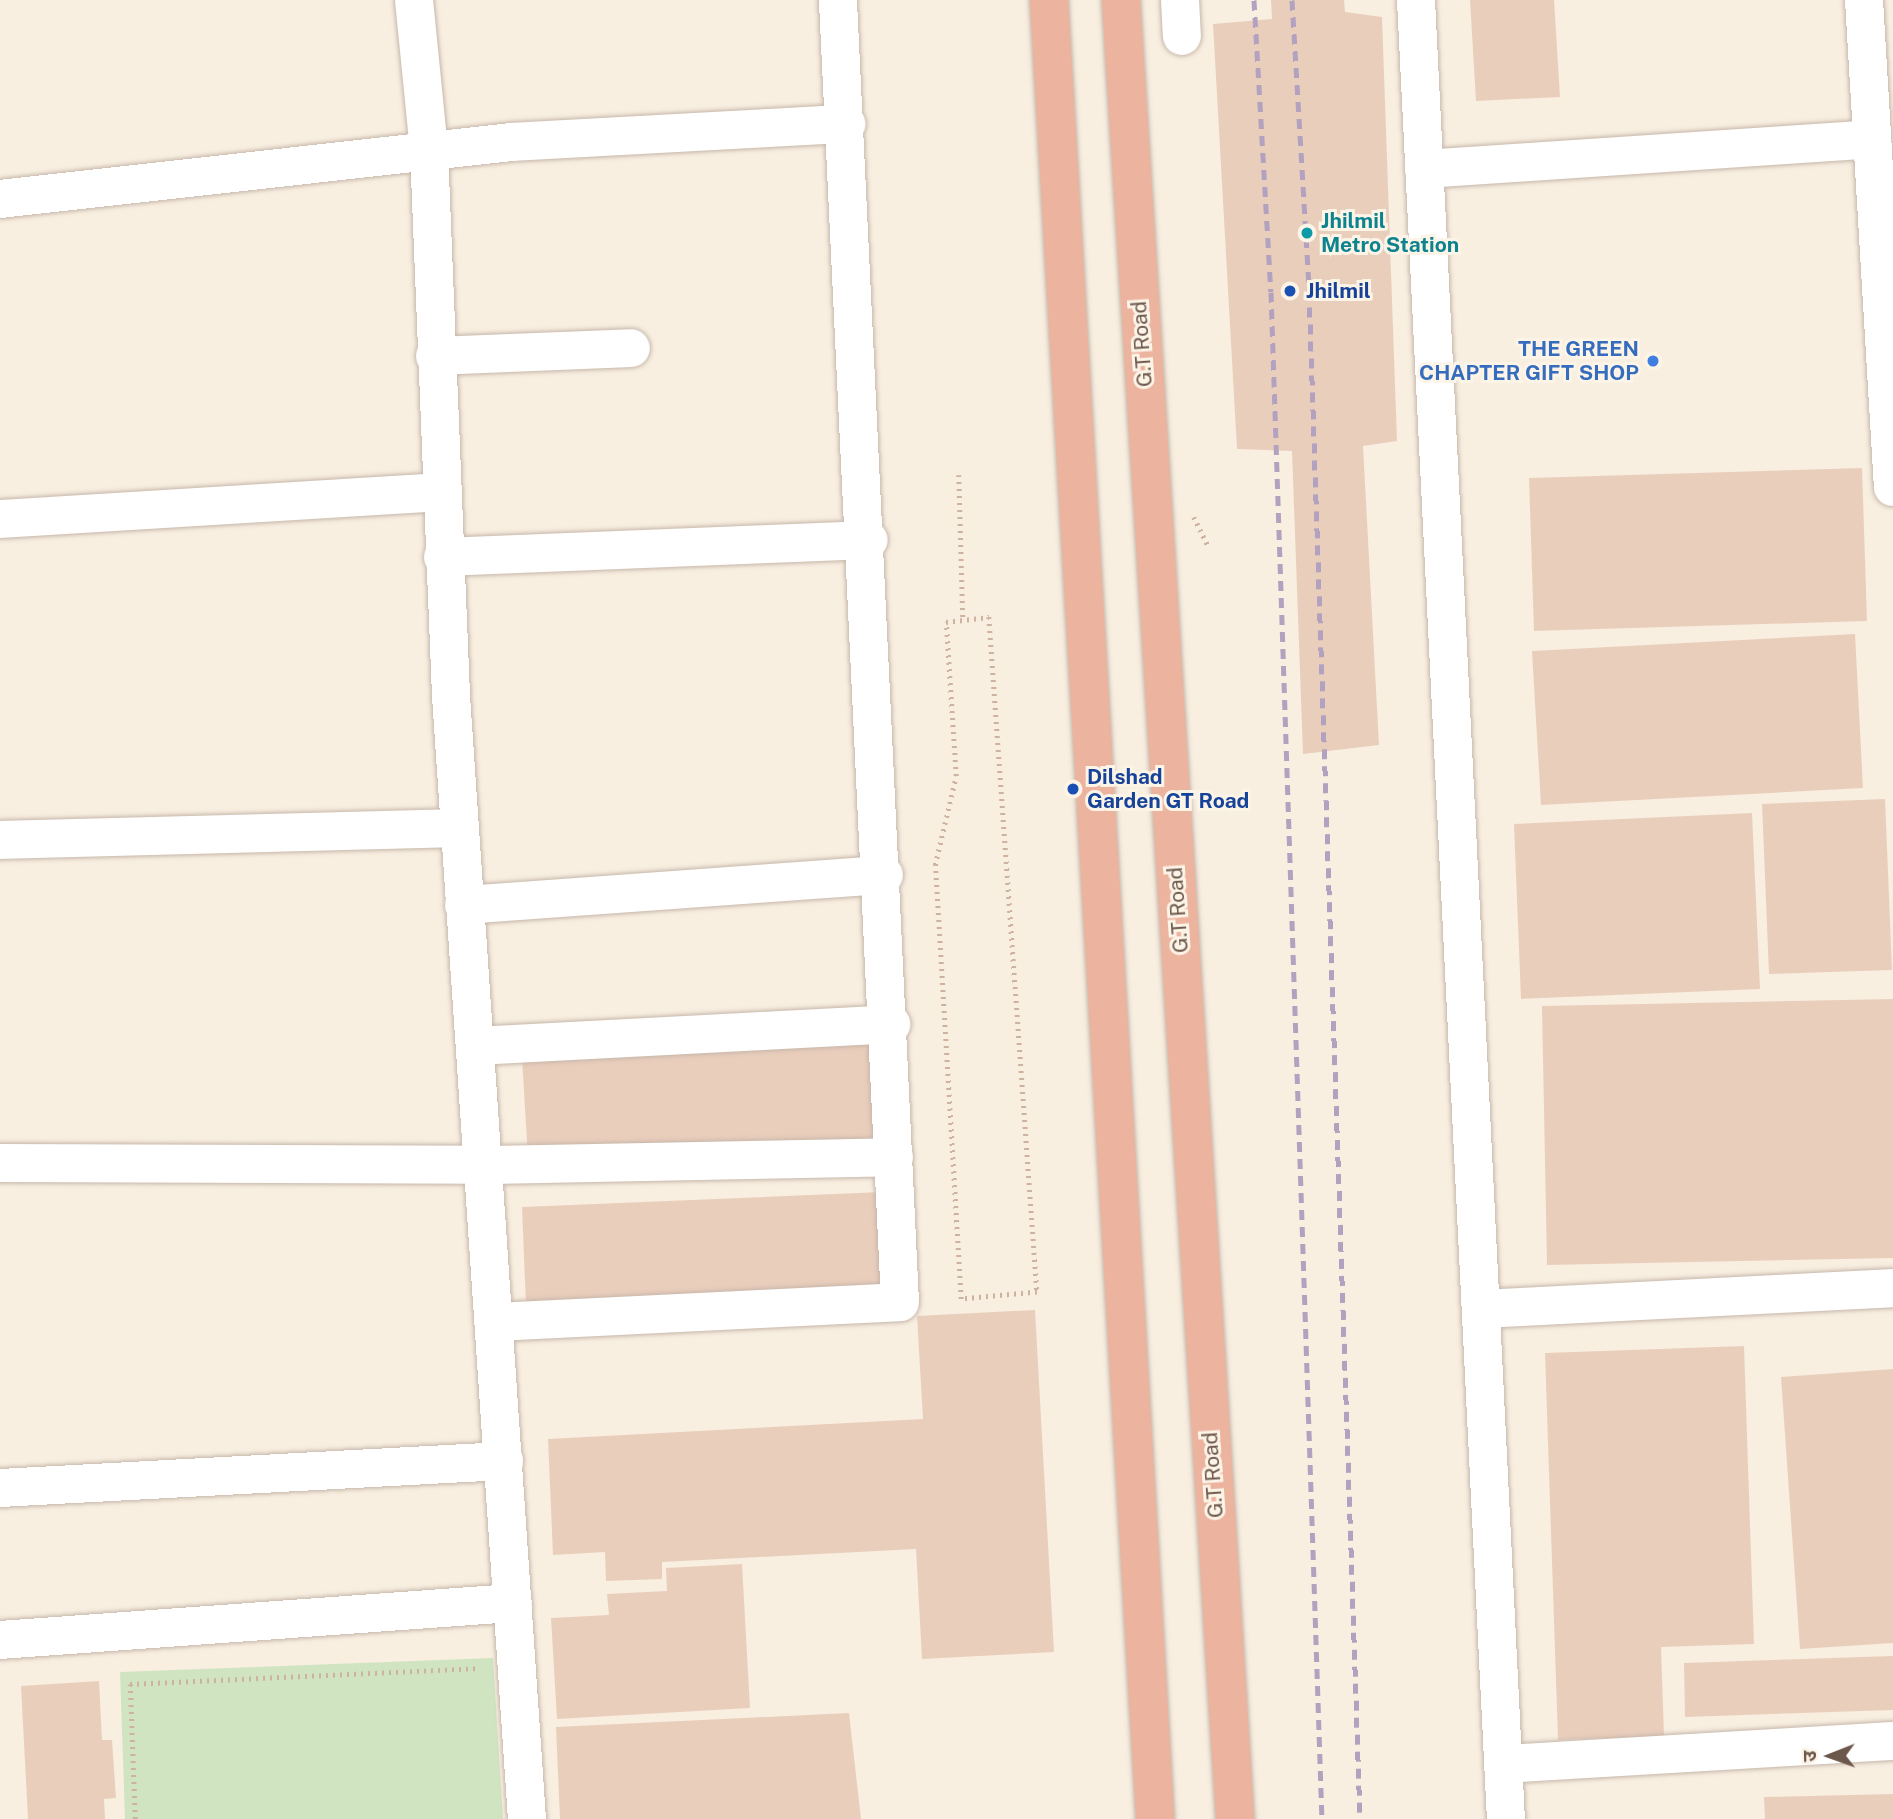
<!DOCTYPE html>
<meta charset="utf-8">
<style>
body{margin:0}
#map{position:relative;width:1893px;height:1819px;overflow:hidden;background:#f8efe1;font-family:"Public Sans","Noto Sans Devanagari",sans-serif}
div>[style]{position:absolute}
.green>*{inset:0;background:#d0e4c2}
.building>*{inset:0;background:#eacebc}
.path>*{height:4.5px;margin-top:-2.25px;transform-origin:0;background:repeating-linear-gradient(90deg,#ceb2a0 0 2px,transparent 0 7px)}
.roads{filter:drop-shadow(0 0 2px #c7b7aa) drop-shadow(0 0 2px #c7b7aa)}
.minor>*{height:38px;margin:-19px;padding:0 19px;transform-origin:19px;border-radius:19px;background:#fff}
.highway>*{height:38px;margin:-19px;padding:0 19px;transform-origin:19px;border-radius:19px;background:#ecb39f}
.rail>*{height:5px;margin-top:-2.5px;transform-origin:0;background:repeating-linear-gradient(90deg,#b2a2bf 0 10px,transparent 0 17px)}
.dots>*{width:19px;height:19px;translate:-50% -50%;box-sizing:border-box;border:4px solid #fcf4e7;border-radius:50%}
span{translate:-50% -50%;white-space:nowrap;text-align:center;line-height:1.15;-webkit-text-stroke:6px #fcf4e7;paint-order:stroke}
.culture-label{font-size:21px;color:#0d838f;font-weight:700}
.left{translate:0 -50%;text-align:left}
.transit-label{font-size:21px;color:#164399;font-weight:700}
.street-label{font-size:21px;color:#6c574b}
.shop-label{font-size:21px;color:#366cbe;font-weight:700}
.right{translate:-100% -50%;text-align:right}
.north{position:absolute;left:1795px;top:1721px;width:70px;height:70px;-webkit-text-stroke:5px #fcf4e7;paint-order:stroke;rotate:269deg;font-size:19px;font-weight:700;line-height:28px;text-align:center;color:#6c574b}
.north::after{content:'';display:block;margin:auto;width:24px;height:32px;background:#6c574b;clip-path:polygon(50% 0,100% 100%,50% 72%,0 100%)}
</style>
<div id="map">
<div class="green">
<div style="clip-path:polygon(493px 1658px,503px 1819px,125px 1819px,120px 1672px)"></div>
</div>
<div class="building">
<div style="clip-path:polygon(1271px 0,1344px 0,1345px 12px,1382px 17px,1397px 441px,1363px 446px,1379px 745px,1303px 754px,1292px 451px,1237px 449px,1213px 24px,1272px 19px)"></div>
<div style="clip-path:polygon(1470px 0,1554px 0,1560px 97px,1476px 101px)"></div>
<div style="clip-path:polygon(1862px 468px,1867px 621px,1534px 631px,1529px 478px)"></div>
<div style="clip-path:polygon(1855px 634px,1863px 788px,1541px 805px,1532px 651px)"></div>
<div style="clip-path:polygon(1885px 799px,1892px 970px,1769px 974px,1762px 804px)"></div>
<div style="clip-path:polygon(1752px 813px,1760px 989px,1521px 999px,1514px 824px)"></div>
<div style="clip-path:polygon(1893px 999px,1893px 1258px,1547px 1265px,1542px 1006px)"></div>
<div style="clip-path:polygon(884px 1039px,886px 1147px,528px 1158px,522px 1058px)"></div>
<div style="clip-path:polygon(882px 1192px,889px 1290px,526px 1305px,522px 1207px)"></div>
<div style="clip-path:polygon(1035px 1310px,1054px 1652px,922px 1659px,916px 1549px,662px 1562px,662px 1579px,606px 1581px,605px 1552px,553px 1555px,548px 1439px,923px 1419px,917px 1316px)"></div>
<div style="clip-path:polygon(1744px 1346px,1754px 1644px,1661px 1647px,1664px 1736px,1558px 1740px,1545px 1353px)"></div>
<div style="clip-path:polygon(1893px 1369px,1893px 1643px,1800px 1649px,1781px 1377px)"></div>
<div style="clip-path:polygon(742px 1564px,750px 1708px,557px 1719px,551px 1618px,609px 1615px,607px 1594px,667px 1591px,666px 1568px)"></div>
<div style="clip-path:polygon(1893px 1656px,1893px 1710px,1685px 1717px,1684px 1663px)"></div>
<div style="clip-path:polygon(99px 1681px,102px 1740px,112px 1740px,116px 1798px,104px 1799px,105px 1819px,28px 1819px,21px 1686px)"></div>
<div style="clip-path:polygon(849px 1713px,861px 1819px,560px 1819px,556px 1727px)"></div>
<div style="clip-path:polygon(1893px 1794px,1893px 1819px,1765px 1819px,1764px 1797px)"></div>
</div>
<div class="path">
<div style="left:959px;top:475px;width:146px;rotate:88.4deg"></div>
<div style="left:1194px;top:517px;width:34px;rotate:64deg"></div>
<div style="left:989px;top:617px;width:677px;rotate:85.93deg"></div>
<div style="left:1037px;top:1292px;width:76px;rotate:174.7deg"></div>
<div style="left:961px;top:1299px;width:435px;rotate:-93.4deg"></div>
<div style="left:935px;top:865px;width:91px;rotate:-76.7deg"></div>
<div style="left:956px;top:776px;width:154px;rotate:-93.7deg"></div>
<div style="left:946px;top:622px;width:43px;rotate:-6.6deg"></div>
<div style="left:135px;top:1819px;width:135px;rotate:-92.1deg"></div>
<div style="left:130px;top:1684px;width:350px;rotate:-2.6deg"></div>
</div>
<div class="roads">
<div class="minor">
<div style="left:414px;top:0;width:151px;rotate:84.3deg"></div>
<div style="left:429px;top:150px;width:546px;rotate:87.69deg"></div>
<div style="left:451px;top:696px;width:1126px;rotate:86.13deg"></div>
<div style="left:1180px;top:0;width:36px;rotate:87deg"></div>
<div style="left:1416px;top:0;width:1821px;rotate:87.17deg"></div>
<div style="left:1864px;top:0;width:488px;rotate:86.6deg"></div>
<div style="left:1424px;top:169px;width:449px;rotate:-3.8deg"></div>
<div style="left:0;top:199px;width:514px;rotate:-6.36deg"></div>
<div style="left:511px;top:142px;width:336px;rotate:-3.1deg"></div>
<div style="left:435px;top:356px;width:196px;rotate:-2.3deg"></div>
<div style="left:0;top:519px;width:440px;rotate:-3.5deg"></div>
<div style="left:443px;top:557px;width:426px;rotate:-2.3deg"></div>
<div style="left:0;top:840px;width:460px;rotate:-1.5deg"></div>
<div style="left:464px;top:905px;width:421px;rotate:-4.1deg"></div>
<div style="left:475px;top:1046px;width:417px;rotate:-3deg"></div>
<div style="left:0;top:1163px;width:484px;rotate:0.2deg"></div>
<div style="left:484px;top:1165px;width:410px;rotate:-1.1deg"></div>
<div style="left:1481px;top:1309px;width:413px;rotate:-2.9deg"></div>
<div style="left:494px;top:1322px;width:406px;rotate:-2.8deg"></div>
<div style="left:900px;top:1302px;width:1303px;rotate:-92.73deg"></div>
<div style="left:0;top:1488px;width:505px;rotate:-3.07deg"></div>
<div style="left:0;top:1640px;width:514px;rotate:-4.13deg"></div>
<div style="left:1504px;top:1764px;width:390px;rotate:-3.4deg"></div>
</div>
<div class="highway">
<div style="left:1049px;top:0;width:1822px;rotate:86.66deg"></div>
<div style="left:1121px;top:0;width:1823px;rotate:86.41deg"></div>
</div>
</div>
<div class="rail">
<div style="left:1254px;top:0;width:292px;rotate:86.7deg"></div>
<div style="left:1271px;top:292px;width:1528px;rotate:88.09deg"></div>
<div style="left:1292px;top:0;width:290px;rotate:86.6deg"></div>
<div style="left:1309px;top:290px;width:1530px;rotate:88.09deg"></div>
</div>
<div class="dots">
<div style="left:1307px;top:233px;background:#0f9aa8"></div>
<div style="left:1290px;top:291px;background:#1a4fb4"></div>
<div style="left:1653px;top:361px;background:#3f7fe0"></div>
<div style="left:1073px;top:789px;background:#1a4fb4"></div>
</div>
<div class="culture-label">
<span class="left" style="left:1321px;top:233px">Jhilmil<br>Metro Station</span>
</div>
<div class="transit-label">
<span class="left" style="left:1306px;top:291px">Jhilmil</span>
<span class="left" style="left:1087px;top:789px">Dilshad<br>Garden GT Road</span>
</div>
<div class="street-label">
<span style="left:1142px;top:344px;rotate:-94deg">G.T Road</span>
<span style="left:1178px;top:910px;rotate:-94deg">G.T Road</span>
<span style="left:1213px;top:1475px;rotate:-94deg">G.T Road</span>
</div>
<div class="shop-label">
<span class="right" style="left:1639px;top:361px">THE GREEN<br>CHAPTER GIFT SHOP</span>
</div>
<div class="north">उ</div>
</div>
